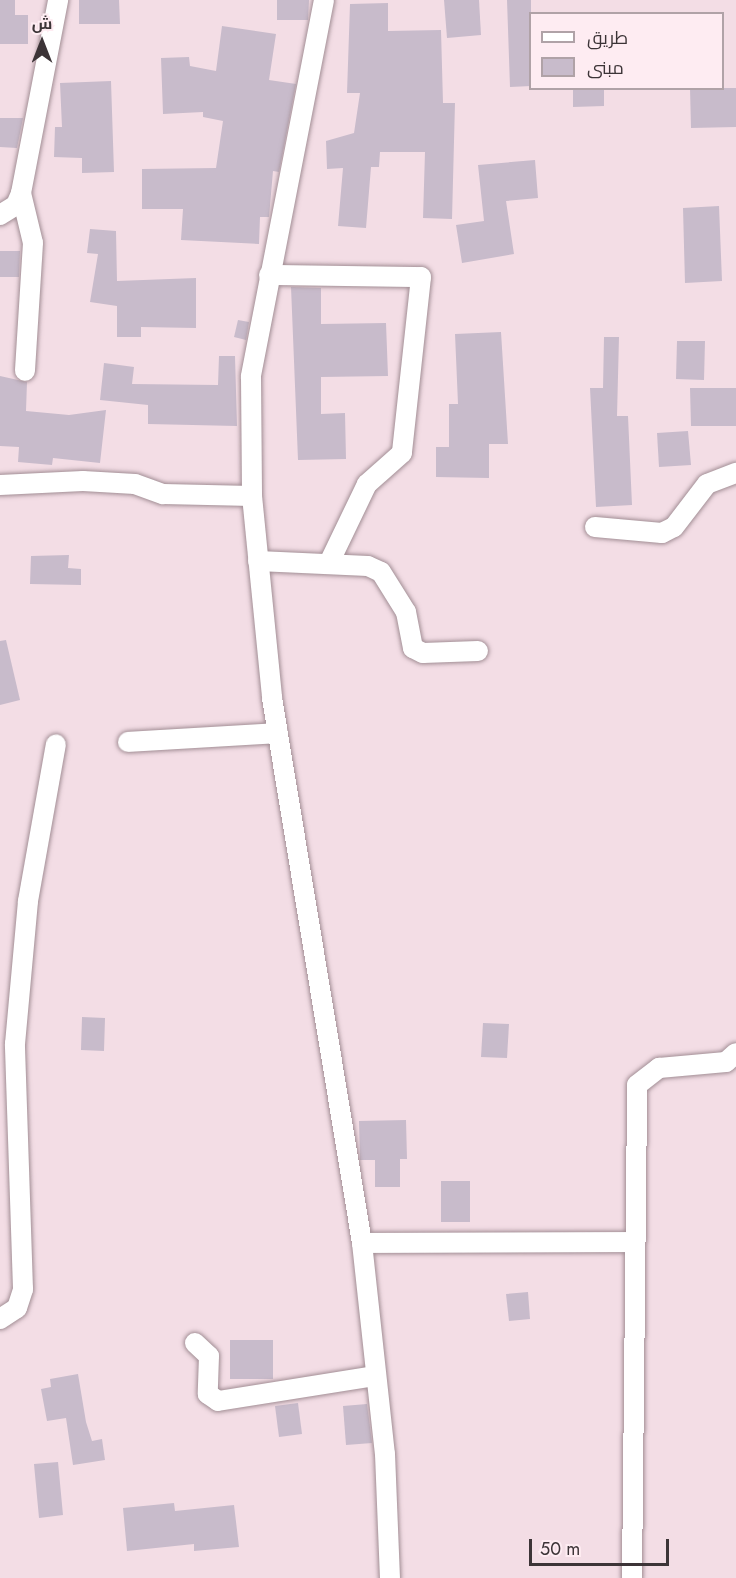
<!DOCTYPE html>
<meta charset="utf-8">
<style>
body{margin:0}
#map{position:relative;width:736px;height:1578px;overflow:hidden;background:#f3dde5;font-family:Jost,Cairo,sans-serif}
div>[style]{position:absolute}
.building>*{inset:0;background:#c8bbcb}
.roads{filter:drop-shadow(0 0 2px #a28e95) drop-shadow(0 0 2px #a28e95)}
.street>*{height:20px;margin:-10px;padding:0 10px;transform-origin:10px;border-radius:10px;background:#fff}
span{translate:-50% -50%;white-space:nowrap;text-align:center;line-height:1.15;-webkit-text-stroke:6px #feecf2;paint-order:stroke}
.legend{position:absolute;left:529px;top:12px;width:195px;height:78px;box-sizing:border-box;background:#feecf2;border:2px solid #b0a2a7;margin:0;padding:8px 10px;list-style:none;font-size:18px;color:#3c3437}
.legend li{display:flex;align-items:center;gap:12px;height:30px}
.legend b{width:30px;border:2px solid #b0a2a7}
.north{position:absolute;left:12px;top:12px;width:60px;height:60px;-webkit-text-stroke:4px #feecf2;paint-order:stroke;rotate:0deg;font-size:16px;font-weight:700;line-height:24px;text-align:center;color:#3c3437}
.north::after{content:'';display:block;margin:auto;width:21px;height:27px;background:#3c3437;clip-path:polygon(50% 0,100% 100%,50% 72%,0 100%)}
.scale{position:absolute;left:529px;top:1539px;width:140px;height:27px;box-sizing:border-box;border:3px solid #3c3437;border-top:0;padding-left:8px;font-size:18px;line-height:21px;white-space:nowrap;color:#3c3437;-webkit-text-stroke:4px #feecf2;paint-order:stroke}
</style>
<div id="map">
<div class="building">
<div style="clip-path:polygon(0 0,15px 0,15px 15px,28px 15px,28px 44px,0 44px)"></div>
<div style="clip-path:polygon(79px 0,119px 0,120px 24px,79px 24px)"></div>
<div style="clip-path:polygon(277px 0,309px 0,308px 20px,277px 20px)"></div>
<div style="clip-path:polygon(444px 0,479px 0,481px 35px,447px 38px)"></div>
<div style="clip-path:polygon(507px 0,531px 0,531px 86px,510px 87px)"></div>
<div style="clip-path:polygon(388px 3px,388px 31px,441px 30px,443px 103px,455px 103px,452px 219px,423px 218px,425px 152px,380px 152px,379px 167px,371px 167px,366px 228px,338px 226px,343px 168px,327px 169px,326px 141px,354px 133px,360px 93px,347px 93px,350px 4px)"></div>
<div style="clip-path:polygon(222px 26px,276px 34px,269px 80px,296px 84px,279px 172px,273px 171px,269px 217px,260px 217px,259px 244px,181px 240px,183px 209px,142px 209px,142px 169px,216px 168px,223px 121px,203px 117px,203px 112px,163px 114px,161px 58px,189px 57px,190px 66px,216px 71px)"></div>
<div style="clip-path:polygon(111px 81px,114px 172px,82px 173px,82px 158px,54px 157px,55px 127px,62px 127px,60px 83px)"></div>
<div style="clip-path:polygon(573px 88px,604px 88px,604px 106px,573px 107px)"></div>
<div style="clip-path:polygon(690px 88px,736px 88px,736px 127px,691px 128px)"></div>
<div style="clip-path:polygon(0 118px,23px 118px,17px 148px,0 147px)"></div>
<div style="clip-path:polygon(535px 160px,538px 198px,506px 201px,514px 254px,462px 263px,456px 225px,484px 221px,478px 165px)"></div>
<div style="clip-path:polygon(719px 206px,722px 281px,685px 283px,683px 208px)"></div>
<div style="clip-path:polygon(90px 229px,116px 231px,117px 281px,196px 278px,196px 328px,141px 327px,141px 337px,117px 337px,117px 306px,90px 302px,98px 254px,87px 253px)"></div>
<div style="clip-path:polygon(0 251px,20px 251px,19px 277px,0 277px)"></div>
<div style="clip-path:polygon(291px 287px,321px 288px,321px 324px,386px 323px,388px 376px,321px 377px,321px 414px,345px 413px,346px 459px,298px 460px)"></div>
<div style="clip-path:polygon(238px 320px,249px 322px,246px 340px,234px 337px)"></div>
<div style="clip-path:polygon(501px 332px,508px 444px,489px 444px,489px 478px,436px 477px,436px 447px,449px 447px,449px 404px,458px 404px,455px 334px)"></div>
<div style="clip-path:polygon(604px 337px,619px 337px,617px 416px,628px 416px,632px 505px,596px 507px,590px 388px,603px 388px)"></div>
<div style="clip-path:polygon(677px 341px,705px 341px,704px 380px,676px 379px)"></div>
<div style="clip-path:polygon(219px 356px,235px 356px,237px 426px,148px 424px,148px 405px,100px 400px,104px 363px,134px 367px,132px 384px,218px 385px)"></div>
<div style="clip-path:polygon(0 376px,27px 382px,26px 411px,69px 415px,106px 410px,100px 463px,53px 458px,52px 465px,18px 462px,19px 447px,0 446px)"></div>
<div style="clip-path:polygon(690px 388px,736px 388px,736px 426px,691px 426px)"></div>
<div style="clip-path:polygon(688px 431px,691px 465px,659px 467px,657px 433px)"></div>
<div style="clip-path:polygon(69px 555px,68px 568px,81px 569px,81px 585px,30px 584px,31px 556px)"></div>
<div style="clip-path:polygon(6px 640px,20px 700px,0 705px,0 641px)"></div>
<div style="clip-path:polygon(82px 1017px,105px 1018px,104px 1051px,81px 1050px)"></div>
<div style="clip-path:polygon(483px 1023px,509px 1024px,507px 1058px,481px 1057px)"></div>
<div style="clip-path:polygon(406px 1120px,407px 1159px,400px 1159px,400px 1187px,375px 1187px,375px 1160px,360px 1160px,359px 1121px)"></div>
<div style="clip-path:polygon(441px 1181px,470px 1181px,470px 1222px,441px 1222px)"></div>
<div style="clip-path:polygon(528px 1292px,530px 1319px,509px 1321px,506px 1294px)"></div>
<div style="clip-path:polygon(230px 1340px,273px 1340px,273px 1379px,230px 1379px)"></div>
<div style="clip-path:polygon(78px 1374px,86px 1422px,92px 1441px,102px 1439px,105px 1460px,73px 1465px,66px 1418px,47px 1421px,41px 1389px,51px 1387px,50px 1379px)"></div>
<div style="clip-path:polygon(298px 1403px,302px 1434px,279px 1437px,275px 1406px)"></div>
<div style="clip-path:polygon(367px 1404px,372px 1443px,346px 1445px,343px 1406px)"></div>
<div style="clip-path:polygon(58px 1462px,63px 1515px,39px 1518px,34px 1464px)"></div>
<div style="clip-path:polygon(174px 1503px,175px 1511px,234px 1505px,239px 1547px,194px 1551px,194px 1544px,127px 1551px,123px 1508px)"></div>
</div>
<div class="roads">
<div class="street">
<div style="left:324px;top:0;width:384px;rotate:101deg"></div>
<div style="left:251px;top:377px;width:119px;rotate:89.5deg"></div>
<div style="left:252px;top:496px;width:203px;rotate:84.3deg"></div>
<div style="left:272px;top:698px;width:552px;rotate:80.62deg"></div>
<div style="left:362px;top:1243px;width:212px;rotate:83.8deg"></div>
<div style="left:385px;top:1454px;width:124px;rotate:87.7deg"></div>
<div style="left:21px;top:193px;width:51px;rotate:76.5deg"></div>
<div style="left:33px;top:243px;width:128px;rotate:93.6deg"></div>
<div style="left:0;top:215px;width:19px;rotate:-32deg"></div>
<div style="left:16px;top:205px;width:13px;rotate:-67deg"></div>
<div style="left:21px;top:193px;width:197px;rotate:-79.1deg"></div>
<div style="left:269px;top:275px;width:152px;rotate:0.8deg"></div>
<div style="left:421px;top:277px;width:177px;rotate:96.2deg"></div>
<div style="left:402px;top:453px;width:47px;rotate:138.5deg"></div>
<div style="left:367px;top:484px;width:85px;rotate:115.7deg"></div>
<div style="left:0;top:485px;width:83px;rotate:-2.8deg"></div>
<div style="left:83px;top:481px;width:52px;rotate:3.3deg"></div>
<div style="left:135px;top:484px;width:30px;rotate:20deg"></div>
<div style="left:163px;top:494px;width:89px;rotate:1.3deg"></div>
<div style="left:595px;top:527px;width:67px;rotate:5.1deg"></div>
<div style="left:662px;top:533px;width:13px;rotate:-27deg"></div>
<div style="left:674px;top:527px;width:54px;rotate:-52.5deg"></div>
<div style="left:707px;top:484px;width:31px;rotate:-21deg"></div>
<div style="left:258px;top:561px;width:110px;rotate:2.6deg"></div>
<div style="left:368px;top:566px;width:14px;rotate:25deg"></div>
<div style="left:381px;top:572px;width:47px;rotate:58deg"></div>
<div style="left:406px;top:612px;width:37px;rotate:79deg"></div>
<div style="left:413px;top:648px;width:11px;rotate:27deg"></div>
<div style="left:423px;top:653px;width:55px;rotate:-2.1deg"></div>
<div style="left:128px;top:742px;width:150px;rotate:-3.4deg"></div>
<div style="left:362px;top:1243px;width:270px;rotate:-0.2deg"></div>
<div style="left:0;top:1319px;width:20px;rotate:-33deg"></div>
<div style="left:17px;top:1308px;width:20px;rotate:-72deg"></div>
<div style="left:23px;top:1289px;width:245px;rotate:-91.9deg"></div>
<div style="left:15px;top:1044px;width:144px;rotate:-84.8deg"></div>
<div style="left:28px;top:901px;width:159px;rotate:-79.9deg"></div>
<div style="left:195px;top:1343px;width:19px;rotate:43deg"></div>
<div style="left:209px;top:1356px;width:38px;rotate:92deg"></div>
<div style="left:208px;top:1394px;width:12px;rotate:35deg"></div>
<div style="left:218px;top:1401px;width:158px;rotate:-9.1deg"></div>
<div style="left:632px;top:1578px;width:493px;rotate:-89.4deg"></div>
<div style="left:637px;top:1085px;width:28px;rotate:-38deg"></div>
<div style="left:659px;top:1068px;width:67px;rotate:-5.1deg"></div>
<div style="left:726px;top:1062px;width:13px;rotate:-42deg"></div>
</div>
</div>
<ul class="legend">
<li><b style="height:8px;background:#fff"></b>طريق</li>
<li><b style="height:16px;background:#c8bbcb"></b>مبنى</li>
</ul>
<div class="north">ش</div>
<div class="scale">50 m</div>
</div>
